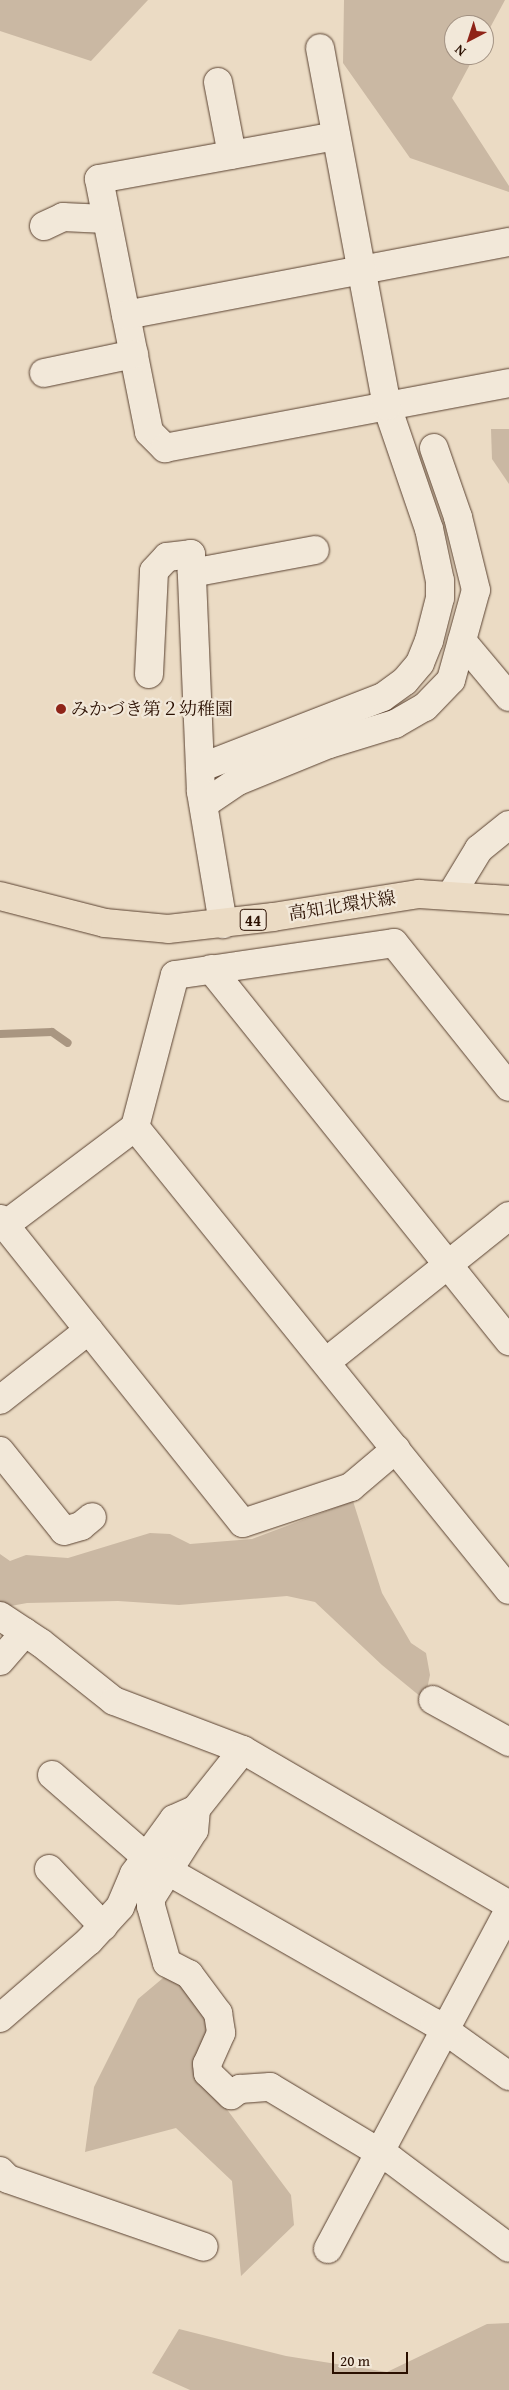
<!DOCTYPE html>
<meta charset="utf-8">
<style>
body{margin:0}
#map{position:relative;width:509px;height:2390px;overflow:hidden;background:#ebdbc4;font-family:"Gentium Book Plus","Noto Serif JP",serif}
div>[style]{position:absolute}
.green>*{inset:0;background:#cab8a3}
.stream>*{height:8px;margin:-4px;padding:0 4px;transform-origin:4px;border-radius:4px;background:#a99681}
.roads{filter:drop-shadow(0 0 1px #5a4231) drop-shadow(0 0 1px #5a4231)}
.minor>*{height:28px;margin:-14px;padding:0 14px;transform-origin:14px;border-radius:14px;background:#f2e8d9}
.major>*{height:28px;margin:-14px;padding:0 14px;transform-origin:14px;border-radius:14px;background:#ebdbc4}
.dots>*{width:14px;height:14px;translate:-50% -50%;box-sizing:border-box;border:2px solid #f2e8d9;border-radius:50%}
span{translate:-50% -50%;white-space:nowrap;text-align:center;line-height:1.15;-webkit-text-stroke:4.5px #f2e8d9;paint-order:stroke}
.shield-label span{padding:1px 4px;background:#f2e8d9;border:1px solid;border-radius:4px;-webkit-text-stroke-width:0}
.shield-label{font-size:16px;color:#2a0f00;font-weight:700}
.poi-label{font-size:18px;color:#2a0f00}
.left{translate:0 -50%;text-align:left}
.street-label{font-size:18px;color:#2a0f00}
.north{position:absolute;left:444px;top:15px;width:50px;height:50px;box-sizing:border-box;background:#f2e8d9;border:1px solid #a29182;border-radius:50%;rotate:220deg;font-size:14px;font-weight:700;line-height:20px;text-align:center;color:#2a0f00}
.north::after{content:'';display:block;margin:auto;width:18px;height:22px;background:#8f2418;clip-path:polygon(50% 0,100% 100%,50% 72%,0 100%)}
.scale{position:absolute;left:332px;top:2352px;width:76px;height:22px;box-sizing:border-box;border:2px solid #2a0f00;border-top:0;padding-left:6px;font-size:15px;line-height:18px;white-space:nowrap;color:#2a0f00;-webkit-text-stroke:4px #f2e8d9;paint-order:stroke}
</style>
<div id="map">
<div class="green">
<div style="clip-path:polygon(0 0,148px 0,91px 61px,0 31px)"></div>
<div style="clip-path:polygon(344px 0,505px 0,484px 39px,484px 25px,454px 25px,454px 55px,475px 55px,452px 98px,509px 186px,509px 192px,410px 158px,343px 63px)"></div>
<div style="clip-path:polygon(491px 429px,509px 429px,509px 484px,492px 459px)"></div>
<div style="clip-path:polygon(353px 1501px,382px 1593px,411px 1643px,426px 1653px,430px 1675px,427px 1689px,421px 1697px,382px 1665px,315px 1602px,287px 1596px,179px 1605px,118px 1601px,27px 1603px,0 1608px,0 1554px,10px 1561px,26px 1555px,68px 1558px,150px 1533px,170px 1534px,190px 1544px,252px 1539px)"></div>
<div style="clip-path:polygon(169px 1973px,189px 1989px,214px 2036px,199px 2072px,291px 2195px,294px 2225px,241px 2276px,232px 2181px,176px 2128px,85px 2152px,94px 2087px,138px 1999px)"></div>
<div style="clip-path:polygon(509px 2323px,509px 2390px,190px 2390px,152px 2373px,179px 2329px,286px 2356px,387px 2372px,487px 2324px)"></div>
</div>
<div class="stream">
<div style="left:0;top:1034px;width:52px;rotate:-2.2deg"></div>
<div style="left:52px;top:1032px;width:19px;rotate:35deg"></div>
</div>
<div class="roads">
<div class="minor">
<div style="left:218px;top:82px;width:74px;rotate:79.1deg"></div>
<div style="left:336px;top:136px;width:241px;rotate:169.7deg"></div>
<div style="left:99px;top:179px;width:258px;rotate:78.8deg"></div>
<div style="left:149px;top:432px;width:23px;rotate:45deg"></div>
<div style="left:165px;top:448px;width:350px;rotate:-10.7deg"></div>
<div style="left:44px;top:226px;width:21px;rotate:-25deg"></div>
<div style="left:63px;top:217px;width:43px;rotate:2.7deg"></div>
<div style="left:126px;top:315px;width:390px;rotate:-10.8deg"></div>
<div style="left:44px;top:373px;width:92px;rotate:-11.9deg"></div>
<div style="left:192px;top:573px;width:125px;rotate:-10.6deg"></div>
<div style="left:462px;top:641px;width:73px;rotate:50deg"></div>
<div style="left:149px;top:674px;width:103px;rotate:-87.2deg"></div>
<div style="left:154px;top:571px;width:19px;rotate:-47deg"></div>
<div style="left:167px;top:557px;width:24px;rotate:-7deg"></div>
<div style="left:191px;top:554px;width:238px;rotate:87.6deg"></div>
<div style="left:201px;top:792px;width:134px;rotate:80.5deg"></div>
<div style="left:200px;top:768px;width:196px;rotate:-21.2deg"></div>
<div style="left:383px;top:697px;width:27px;rotate:-36deg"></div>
<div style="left:405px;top:681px;width:23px;rotate:-50deg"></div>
<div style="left:420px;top:663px;width:24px;rotate:-68deg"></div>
<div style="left:429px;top:641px;width:44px;rotate:-75.7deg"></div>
<div style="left:440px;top:598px;width:17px;rotate:-90deg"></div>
<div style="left:440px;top:581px;width:53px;rotate:-101.9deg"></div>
<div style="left:429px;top:529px;width:130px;rotate:-108.9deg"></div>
<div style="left:387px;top:406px;width:364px;rotate:-100.6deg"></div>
<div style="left:204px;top:804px;width:41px;rotate:-34.1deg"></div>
<div style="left:238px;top:781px;width:98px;rotate:-22.1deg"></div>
<div style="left:329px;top:744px;width:69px;rotate:-16.9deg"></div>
<div style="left:395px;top:724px;width:34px;rotate:-30deg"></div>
<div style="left:425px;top:707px;width:37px;rotate:-46deg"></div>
<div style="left:451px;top:680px;width:93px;rotate:-74.5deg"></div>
<div style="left:476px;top:590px;width:75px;rotate:-103.9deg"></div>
<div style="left:458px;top:517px;width:73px;rotate:-109.2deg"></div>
<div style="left:451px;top:895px;width:54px;rotate:-58.7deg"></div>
<div style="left:479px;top:849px;width:38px;rotate:-39deg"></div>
<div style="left:211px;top:969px;width:477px;rotate:51.3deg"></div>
<div style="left:135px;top:1127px;width:595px;rotate:51.07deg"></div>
<div style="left:0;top:1219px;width:389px;rotate:51.4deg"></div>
<div style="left:243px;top:1523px;width:114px;rotate:-18.4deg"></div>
<div style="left:351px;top:1487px;width:59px;rotate:-40.2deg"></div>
<div style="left:5px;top:1225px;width:163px;rotate:-37deg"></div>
<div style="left:135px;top:1127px;width:157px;rotate:-75.3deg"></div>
<div style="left:175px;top:975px;width:221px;rotate:-8.3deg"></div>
<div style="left:394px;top:943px;width:184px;rotate:51.4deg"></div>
<div style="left:326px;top:1362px;width:234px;rotate:-38.6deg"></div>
<div style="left:0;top:1400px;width:113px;rotate:-38.2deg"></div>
<div style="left:0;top:1451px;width:102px;rotate:51.3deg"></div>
<div style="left:64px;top:1531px;width:18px;rotate:-16deg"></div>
<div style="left:81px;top:1526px;width:14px;rotate:-39deg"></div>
<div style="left:0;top:1616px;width:49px;rotate:33.4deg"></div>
<div style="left:41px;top:1643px;width:93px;rotate:38.5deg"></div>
<div style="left:114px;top:1701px;width:138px;rotate:20.8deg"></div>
<div style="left:0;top:1661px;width:38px;rotate:-49deg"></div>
<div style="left:433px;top:1700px;width:87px;rotate:28.9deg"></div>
<div style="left:52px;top:1775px;width:125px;rotate:41.1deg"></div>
<div style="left:196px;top:1809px;width:21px;rotate:95deg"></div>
<div style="left:194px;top:1830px;width:49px;rotate:122.4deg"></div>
<div style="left:168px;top:1871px;width:307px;rotate:29.7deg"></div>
<div style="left:435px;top:2023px;width:91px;rotate:35.6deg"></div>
<div style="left:49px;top:1869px;width:79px;rotate:46.5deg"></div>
<div style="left:168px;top:1871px;width:32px;rotate:122deg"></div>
<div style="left:151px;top:1898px;width:8px;rotate:90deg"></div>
<div style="left:151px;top:1906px;width:59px;rotate:74.3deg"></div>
<div style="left:167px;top:1963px;width:25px;rotate:27deg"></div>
<div style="left:189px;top:1974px;width:49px;rotate:53.4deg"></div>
<div style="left:218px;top:2013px;width:20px;rotate:81deg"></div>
<div style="left:221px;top:2033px;width:34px;rotate:114deg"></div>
<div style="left:207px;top:2064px;width:9px;rotate:84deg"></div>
<div style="left:208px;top:2073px;width:32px;rotate:44deg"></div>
<div style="left:231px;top:2095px;width:11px;rotate:-34deg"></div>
<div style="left:240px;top:2089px;width:30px;rotate:-4deg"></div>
<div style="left:270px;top:2087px;width:142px;rotate:30.9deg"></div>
<div style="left:392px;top:2160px;width:146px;rotate:36.9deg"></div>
<div style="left:0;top:2018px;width:118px;rotate:-40.9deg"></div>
<div style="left:89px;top:1941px;width:46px;rotate:-47.6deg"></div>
<div style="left:120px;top:1907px;width:36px;rotate:-67deg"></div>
<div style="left:134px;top:1874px;width:68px;rotate:-54deg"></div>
<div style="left:174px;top:1819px;width:24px;rotate:-24deg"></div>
<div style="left:196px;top:1809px;width:75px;rotate:-51.5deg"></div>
<div style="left:243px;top:1750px;width:308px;rotate:30.2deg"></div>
<div style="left:0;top:2171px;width:11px;rotate:45deg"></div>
<div style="left:8px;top:2179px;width:207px;rotate:19.1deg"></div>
<div style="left:328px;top:2249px;width:384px;rotate:-61.9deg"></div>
</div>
<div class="major">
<div style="left:0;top:896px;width:108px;rotate:14.4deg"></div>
<div style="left:105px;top:923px;width:63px;rotate:5.4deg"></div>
<div style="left:168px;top:929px;width:106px;rotate:-6.5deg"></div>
<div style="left:273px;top:917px;width:148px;rotate:-9deg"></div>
<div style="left:419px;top:894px;width:90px;rotate:3.8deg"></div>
</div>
</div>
<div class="dots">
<div style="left:61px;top:709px;background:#8f2418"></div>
</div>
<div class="shield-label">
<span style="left:253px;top:920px">44</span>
</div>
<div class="poi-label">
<span class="left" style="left:71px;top:709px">みかづき第２幼稚園</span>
</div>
<div class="street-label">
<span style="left:342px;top:906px;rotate:-9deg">高知北環状線</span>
</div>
<div class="north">N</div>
<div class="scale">20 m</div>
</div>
